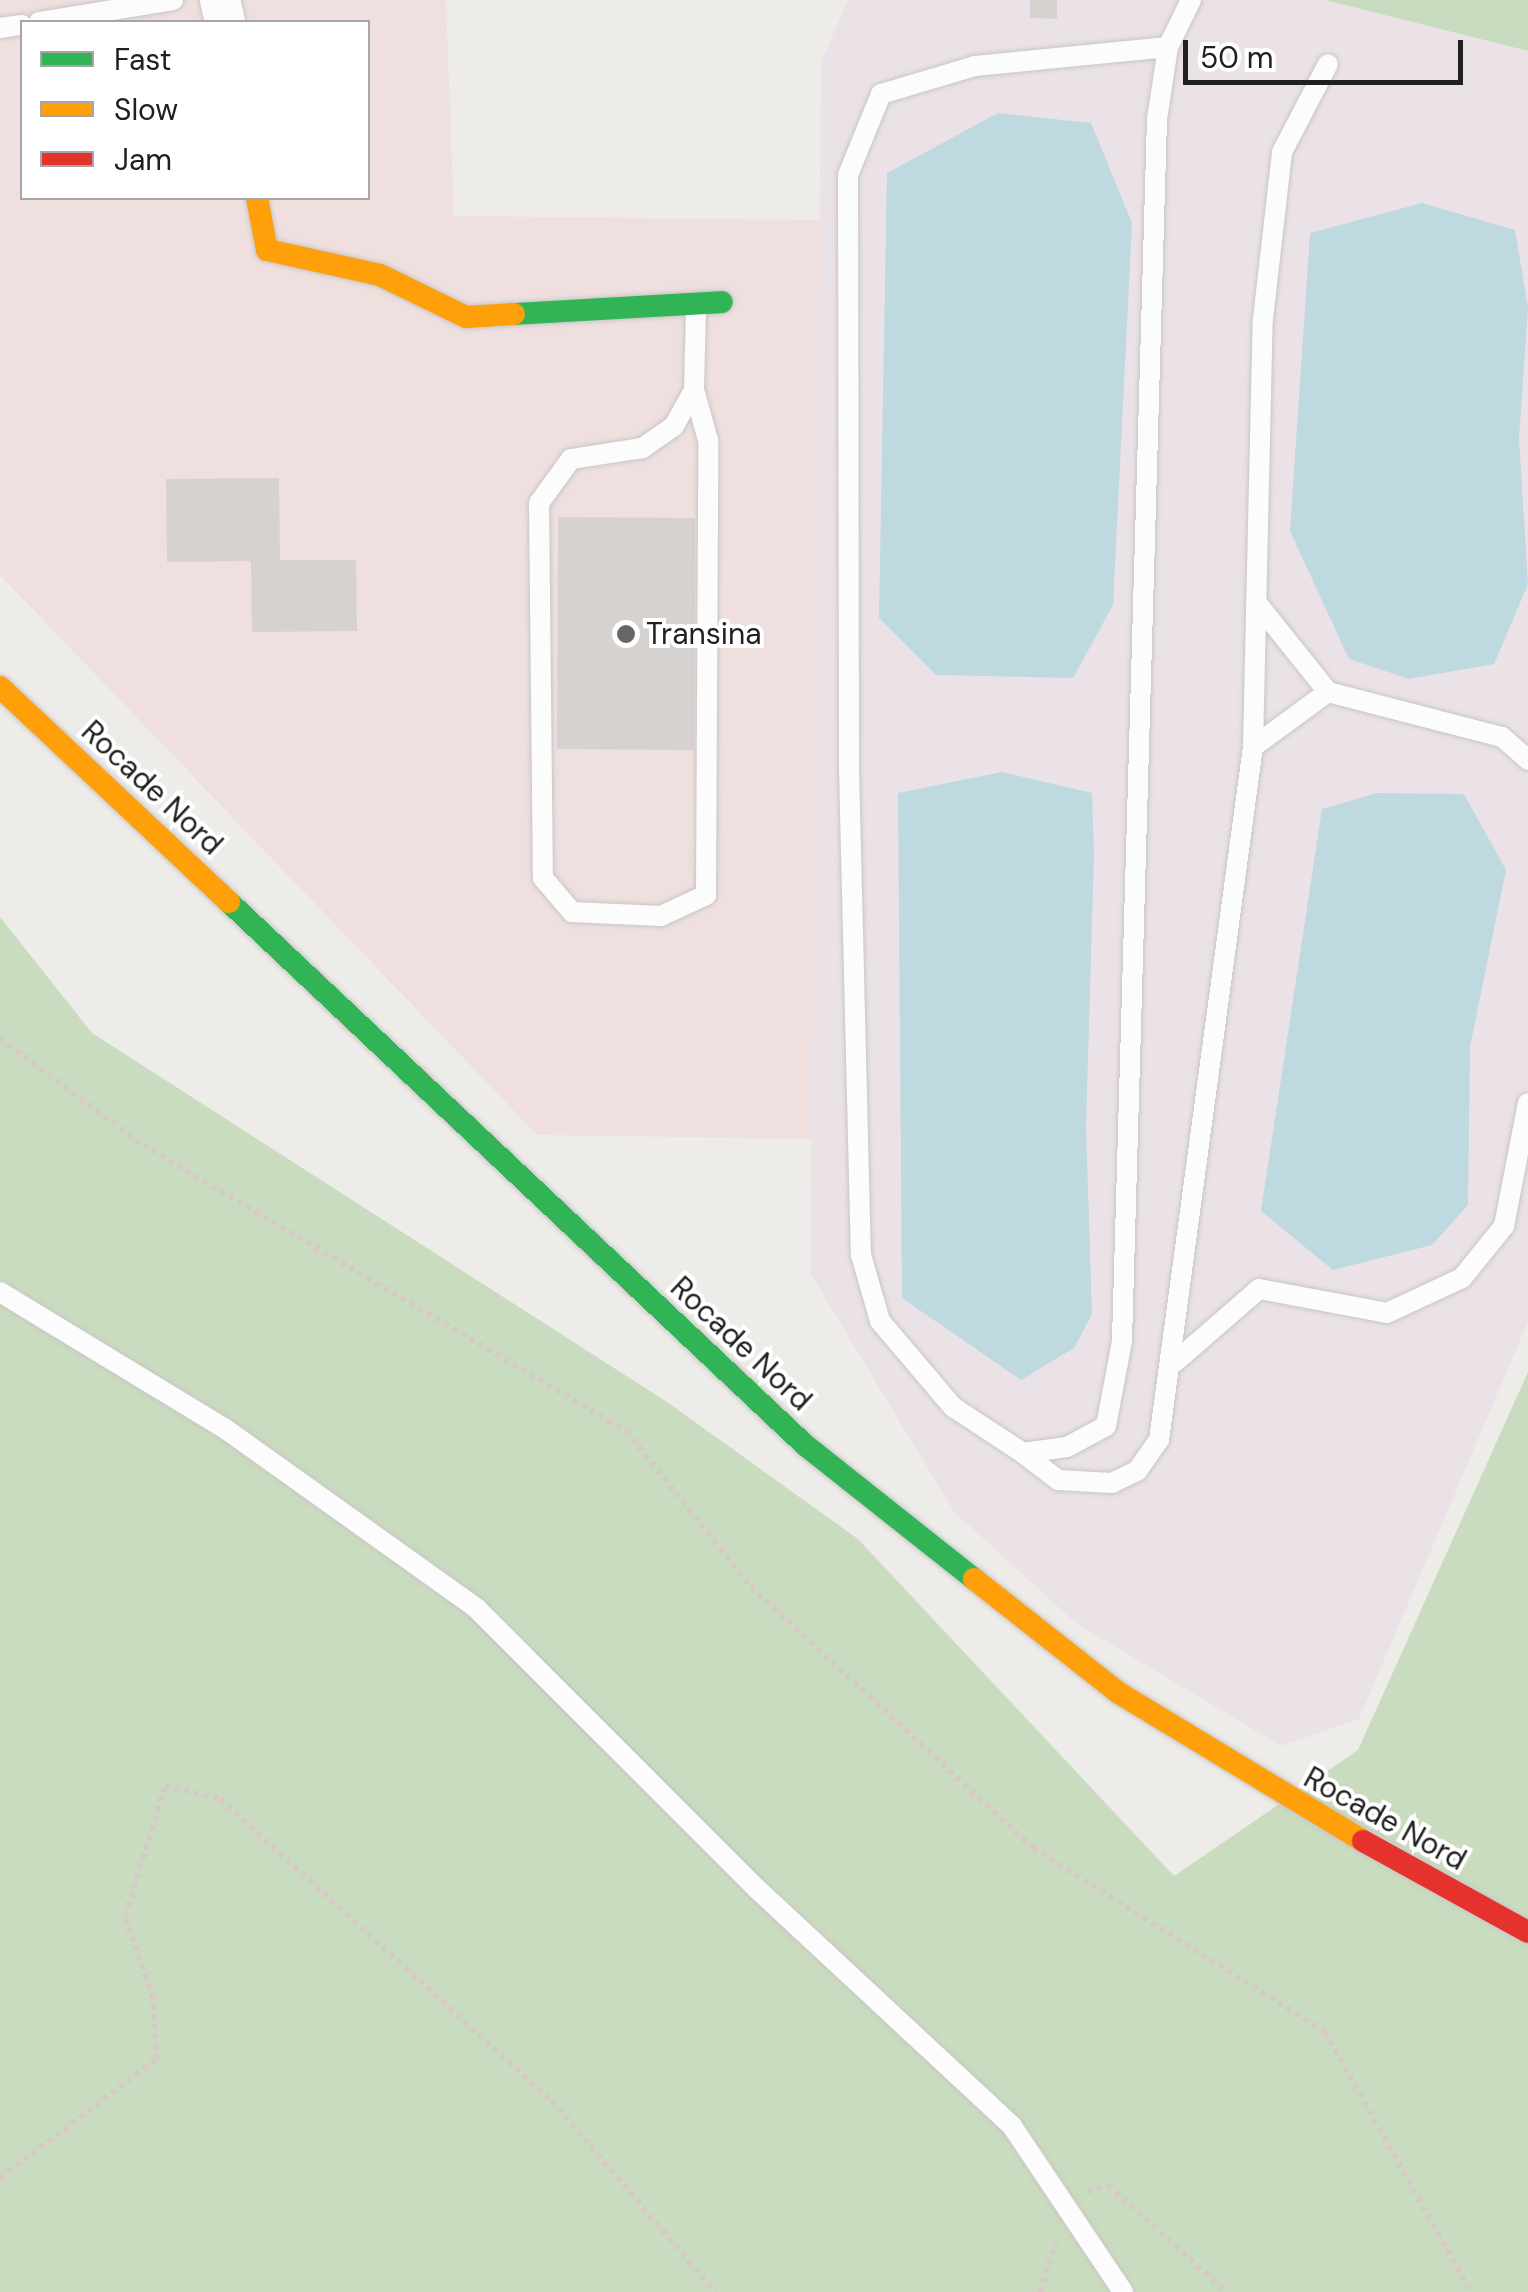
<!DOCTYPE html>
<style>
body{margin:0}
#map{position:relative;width:1528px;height:2292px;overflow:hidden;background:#eeece9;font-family:"DM Sans",sans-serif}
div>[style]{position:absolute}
.commercial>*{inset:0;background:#efe0df}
.industrial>*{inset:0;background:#ebe2e7}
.forest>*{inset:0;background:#cadcbf}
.water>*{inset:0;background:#bed9e0}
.building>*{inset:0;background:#d5d2d0}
.path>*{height:6px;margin-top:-3px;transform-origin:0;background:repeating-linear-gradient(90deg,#d7c9c8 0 5px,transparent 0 10px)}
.roads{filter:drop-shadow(0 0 2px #c7c6c5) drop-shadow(0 0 2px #c7c6c5)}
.lane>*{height:20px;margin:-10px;padding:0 10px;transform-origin:10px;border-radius:10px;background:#fcfcfc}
.street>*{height:40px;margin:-20px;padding:0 20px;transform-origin:20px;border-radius:20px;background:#fcfcfc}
.fast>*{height:22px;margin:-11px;padding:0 11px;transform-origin:11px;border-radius:11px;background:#30b455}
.slow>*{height:22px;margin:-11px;padding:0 11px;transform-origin:11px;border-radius:11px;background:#ff9f0a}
.jam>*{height:22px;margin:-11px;padding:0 11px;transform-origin:11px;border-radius:11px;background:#e5322d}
.dots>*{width:28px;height:28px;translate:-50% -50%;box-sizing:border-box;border:5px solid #fff;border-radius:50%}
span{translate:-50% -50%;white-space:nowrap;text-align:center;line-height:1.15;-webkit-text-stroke:8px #fff;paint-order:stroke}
.poi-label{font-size:30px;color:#202020}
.left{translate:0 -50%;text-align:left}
.street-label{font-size:30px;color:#202020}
.legend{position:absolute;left:20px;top:20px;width:350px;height:180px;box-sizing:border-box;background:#fff;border:2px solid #a6a6a6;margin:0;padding:12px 18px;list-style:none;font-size:30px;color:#202020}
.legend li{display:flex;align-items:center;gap:20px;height:50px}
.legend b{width:50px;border:2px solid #a6a6a6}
.scale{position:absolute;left:1183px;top:40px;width:280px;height:45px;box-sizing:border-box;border:5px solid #202020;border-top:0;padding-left:12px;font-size:30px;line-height:35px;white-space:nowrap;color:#202020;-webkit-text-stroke:8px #fff;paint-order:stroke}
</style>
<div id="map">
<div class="commercial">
<div style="clip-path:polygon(evenodd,0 0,446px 0,454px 216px,820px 220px,812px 1139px,537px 1135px,0 575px,0 0,22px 22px,368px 22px,368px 198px,22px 198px,22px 22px)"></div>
</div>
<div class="industrial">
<div style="clip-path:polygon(848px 0,1325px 0,1528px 51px,1528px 1322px,1359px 1719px,1281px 1746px,1077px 1624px,954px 1512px,810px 1273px,821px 62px)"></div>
</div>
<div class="forest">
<div style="clip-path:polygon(1325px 0,1528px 0,1528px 51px)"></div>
<div style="clip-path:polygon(0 917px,92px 1033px,667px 1402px,858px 1539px,1174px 1876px,1358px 1750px,1528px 1372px,1528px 2292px,0 2292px)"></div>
</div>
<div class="water">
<div style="clip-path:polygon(998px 113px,1091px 123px,1132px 223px,1113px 605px,1073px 678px,936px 675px,879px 618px,887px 173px)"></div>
<div style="clip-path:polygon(1422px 203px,1515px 230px,1528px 307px,1519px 439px,1528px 584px,1494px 664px,1409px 679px,1349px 659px,1290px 531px,1310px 233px)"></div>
<div style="clip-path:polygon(1002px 772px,1092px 793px,1094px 855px,1086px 1127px,1092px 1314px,1074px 1348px,1021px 1380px,902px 1298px,898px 793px)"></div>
<div style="clip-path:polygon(1377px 793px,1464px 794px,1506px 870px,1470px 1047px,1468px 1205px,1432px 1245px,1333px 1270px,1261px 1211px,1322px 809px)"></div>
</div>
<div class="building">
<div style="clip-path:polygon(1030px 0,1057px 0,1057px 19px,1030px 18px)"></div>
<div style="clip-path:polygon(279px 478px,280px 560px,356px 560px,357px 631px,252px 632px,251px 561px,167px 562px,166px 479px)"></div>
<div style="clip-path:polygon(558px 517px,695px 518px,694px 750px,557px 749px)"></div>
</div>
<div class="path">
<div style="left:0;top:1038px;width:179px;rotate:36.8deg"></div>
<div style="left:143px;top:1145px;width:561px;rotate:30.63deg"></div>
<div style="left:626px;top:1431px;width:200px;rotate:51.3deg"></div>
<div style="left:751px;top:1587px;width:384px;rotate:42.8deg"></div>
<div style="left:1033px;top:1848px;width:345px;rotate:32.2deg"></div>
<div style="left:1325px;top:2032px;width:298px;rotate:60.7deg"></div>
<div style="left:0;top:2178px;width:196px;rotate:-37.3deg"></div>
<div style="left:156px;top:2059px;width:61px;rotate:-92.8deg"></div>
<div style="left:153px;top:1998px;width:87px;rotate:-108.9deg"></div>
<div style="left:125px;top:1916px;width:136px;rotate:-72.9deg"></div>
<div style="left:165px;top:1786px;width:57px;rotate:13.3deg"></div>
<div style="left:220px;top:1799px;width:449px;rotate:42.3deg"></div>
<div style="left:552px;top:2101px;width:251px;rotate:49.5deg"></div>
<div style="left:1087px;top:2192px;width:22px;rotate:-18deg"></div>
<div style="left:1108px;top:2185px;width:159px;rotate:42.2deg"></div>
<div style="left:1040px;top:2292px;width:53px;rotate:-72.6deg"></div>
</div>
<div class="roads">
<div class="lane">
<div style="left:39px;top:22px;width:136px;rotate:-9.3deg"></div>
<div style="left:0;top:28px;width:22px;rotate:-8deg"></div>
<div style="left:1168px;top:47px;width:194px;rotate:174.4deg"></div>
<div style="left:975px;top:66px;width:98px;rotate:163.4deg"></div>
<div style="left:881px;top:94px;width:87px;rotate:112.2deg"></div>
<div style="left:848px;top:175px;width:594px;rotate:89.9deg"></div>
<div style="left:849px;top:769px;width:486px;rotate:88.6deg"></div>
<div style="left:861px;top:1255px;width:69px;rotate:73.9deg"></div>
<div style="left:880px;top:1321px;width:113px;rotate:49.7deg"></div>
<div style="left:953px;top:1407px;width:84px;rotate:33.3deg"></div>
<div style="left:1023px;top:1453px;width:44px;rotate:-7.8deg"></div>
<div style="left:1067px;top:1447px;width:44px;rotate:-28.3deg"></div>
<div style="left:1106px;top:1426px;width:86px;rotate:-79.3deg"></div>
<div style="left:1122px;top:1341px;width:1223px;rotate:-88.36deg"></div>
<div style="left:1157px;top:119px;width:73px;rotate:-81.3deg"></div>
<div style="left:1168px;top:47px;width:52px;rotate:-63.9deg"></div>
<div style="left:694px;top:390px;width:41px;rotate:119.1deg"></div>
<div style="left:674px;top:426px;width:39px;rotate:145deg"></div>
<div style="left:642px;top:448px;width:72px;rotate:171.2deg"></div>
<div style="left:571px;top:459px;width:54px;rotate:126deg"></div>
<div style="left:539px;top:503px;width:375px;rotate:89.4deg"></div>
<div style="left:543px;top:878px;width:45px;rotate:49.5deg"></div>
<div style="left:572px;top:912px;width:89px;rotate:2.6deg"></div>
<div style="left:661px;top:916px;width:50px;rotate:-25deg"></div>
<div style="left:706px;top:895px;width:455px;rotate:-89.7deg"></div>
<div style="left:708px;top:440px;width:52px;rotate:-105.6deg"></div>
<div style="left:694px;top:390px;width:84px;rotate:-88.6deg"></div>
<div style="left:1256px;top:602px;width:115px;rotate:51.3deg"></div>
<div style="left:1328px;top:692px;width:180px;rotate:14.5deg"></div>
<div style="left:1502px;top:737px;width:35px;rotate:41deg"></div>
<div style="left:1253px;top:747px;width:93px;rotate:-36.3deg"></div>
<div style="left:0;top:1292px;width:262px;rotate:31.3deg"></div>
<div style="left:224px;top:1428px;width:310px;rotate:35.5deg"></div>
<div style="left:476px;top:1608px;width:397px;rotate:45deg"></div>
<div style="left:757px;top:1889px;width:348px;rotate:42.9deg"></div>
<div style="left:1012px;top:2126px;width:200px;rotate:56.2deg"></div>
<div style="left:1175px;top:1362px;width:111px;rotate:-41deg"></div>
<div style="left:1259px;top:1289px;width:130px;rotate:10.6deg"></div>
<div style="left:1387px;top:1313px;width:83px;rotate:-25deg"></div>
<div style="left:1462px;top:1278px;width:67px;rotate:-51.1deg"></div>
<div style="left:1504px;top:1226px;width:125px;rotate:-79deg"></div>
<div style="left:1023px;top:1453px;width:44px;rotate:37.6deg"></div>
<div style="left:1058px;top:1480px;width:54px;rotate:3.2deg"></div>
<div style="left:1112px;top:1483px;width:28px;rotate:-26deg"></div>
<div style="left:1137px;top:1471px;width:38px;rotate:-55deg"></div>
<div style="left:1159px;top:1440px;width:699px;rotate:-82.28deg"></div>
<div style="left:1253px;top:747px;width:428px;rotate:-88.7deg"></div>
<div style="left:1263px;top:319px;width:168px;rotate:-83.5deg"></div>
<div style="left:1282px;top:152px;width:99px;rotate:-62.4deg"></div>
</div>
<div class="street">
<div style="left:220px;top:0;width:23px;rotate:77deg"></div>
</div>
<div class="fast">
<div style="left:514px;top:314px;width:208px;rotate:-3.3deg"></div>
<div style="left:229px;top:902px;width:792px;rotate:43.31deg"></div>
<div style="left:805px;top:1445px;width:216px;rotate:38.4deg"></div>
</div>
<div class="slow">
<div style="left:257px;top:198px;width:53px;rotate:79.1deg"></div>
<div style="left:267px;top:250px;width:116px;rotate:12.5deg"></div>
<div style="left:380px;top:275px;width:96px;rotate:26deg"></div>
<div style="left:466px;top:317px;width:48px;rotate:-3.6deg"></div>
<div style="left:0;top:687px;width:314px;rotate:43.2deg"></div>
<div style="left:974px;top:1579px;width:184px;rotate:38.2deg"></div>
<div style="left:1119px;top:1693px;width:285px;rotate:31.2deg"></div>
</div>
<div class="jam">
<div style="left:1363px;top:1841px;width:188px;rotate:28.9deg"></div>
</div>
</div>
<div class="dots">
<div style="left:626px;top:634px;background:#686766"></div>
</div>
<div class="poi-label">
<span class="left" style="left:646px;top:634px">Transina</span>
</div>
<div class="street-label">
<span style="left:152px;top:788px;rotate:43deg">Rocade Nord</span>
<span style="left:741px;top:1344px;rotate:43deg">Rocade Nord</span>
<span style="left:1385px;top:1819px;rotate:29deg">Rocade Nord</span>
</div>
<ul class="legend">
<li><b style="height:12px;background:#30b455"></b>Fast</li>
<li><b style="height:12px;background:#ff9f0a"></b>Slow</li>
<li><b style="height:12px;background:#e5322d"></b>Jam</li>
</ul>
<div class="scale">50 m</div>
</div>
